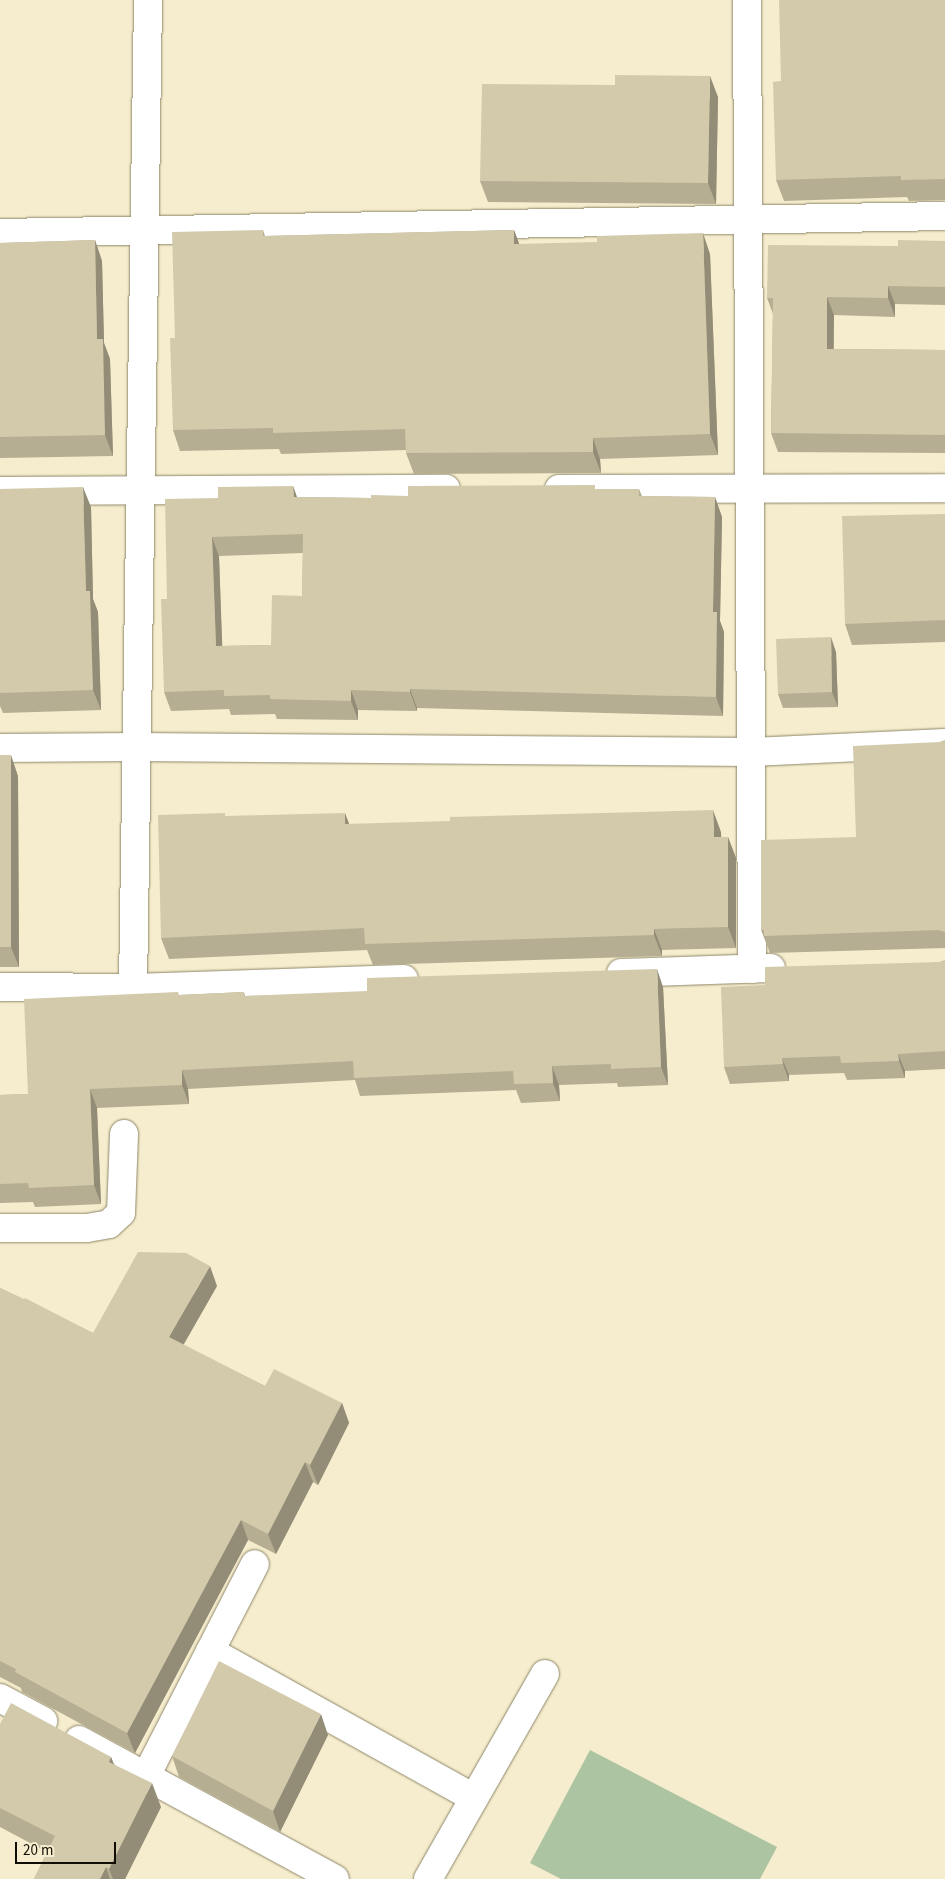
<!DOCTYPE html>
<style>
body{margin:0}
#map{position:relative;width:945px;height:1879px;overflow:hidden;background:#f5edcd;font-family:"Source Sans 3",sans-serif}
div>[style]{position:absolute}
.green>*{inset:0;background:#acc4a1}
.roads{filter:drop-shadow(0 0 1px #8e8669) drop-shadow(0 0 1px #8e8669)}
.minor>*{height:28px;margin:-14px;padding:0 14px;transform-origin:14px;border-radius:14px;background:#fff}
.wall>*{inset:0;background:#b5ae93}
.shaded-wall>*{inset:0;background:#938d78}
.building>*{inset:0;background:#d2caab}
span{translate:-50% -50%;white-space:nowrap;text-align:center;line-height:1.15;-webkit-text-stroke:4px #f5edcd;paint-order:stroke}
.scale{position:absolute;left:15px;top:1842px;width:101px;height:22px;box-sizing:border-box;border:2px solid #100d04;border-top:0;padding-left:6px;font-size:15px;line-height:18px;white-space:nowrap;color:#100d04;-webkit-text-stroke:4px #f5edcd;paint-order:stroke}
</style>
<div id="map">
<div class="green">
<div style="clip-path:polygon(590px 1750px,777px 1847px,760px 1879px,561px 1879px,530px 1863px)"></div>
</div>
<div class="roads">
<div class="minor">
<div style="left:747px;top:0;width:969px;rotate:89.7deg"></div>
<div style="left:0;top:233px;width:945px;rotate:-1.03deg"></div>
<div style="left:559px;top:489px;width:386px;rotate:-0.1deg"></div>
<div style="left:0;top:491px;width:446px;rotate:-0.3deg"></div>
<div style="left:0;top:748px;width:136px;rotate:-0.4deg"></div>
<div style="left:136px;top:747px;width:616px;rotate:0.47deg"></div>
<div style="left:752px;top:752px;width:193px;rotate:-2.7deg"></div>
<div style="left:621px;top:973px;width:150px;rotate:-1.9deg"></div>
<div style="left:0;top:987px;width:133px;rotate:0.4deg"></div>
<div style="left:133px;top:988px;width:988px;rotate:-89.13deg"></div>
<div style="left:133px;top:988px;width:271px;rotate:-1.9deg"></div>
<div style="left:0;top:1228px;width:87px"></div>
<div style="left:87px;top:1228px;width:22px;rotate:-10deg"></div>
<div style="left:109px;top:1224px;width:16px;rotate:-43deg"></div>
<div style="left:121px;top:1213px;width:79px;rotate:-87.8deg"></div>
<div style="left:210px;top:1651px;width:302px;rotate:29.1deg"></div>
<div style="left:0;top:1698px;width:49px;rotate:28.1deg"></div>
<div style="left:79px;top:1740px;width:291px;rotate:28.5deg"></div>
<div style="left:146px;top:1776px;width:238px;rotate:-62.8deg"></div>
<div style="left:428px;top:1879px;width:236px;rotate:-60.3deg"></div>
</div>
</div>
<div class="wall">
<div style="clip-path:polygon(945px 0,945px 200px,909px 201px,907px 197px,784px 201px,776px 180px,781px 81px)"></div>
<div style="clip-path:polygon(718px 97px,716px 204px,488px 202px,480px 181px)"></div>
<div style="clip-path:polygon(263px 230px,265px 236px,514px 230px,519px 244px,710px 254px,718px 455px,600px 459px,601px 473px,414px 474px,406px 453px,406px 450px,281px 454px,279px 449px,180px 451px,173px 430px,175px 338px)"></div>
<div style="clip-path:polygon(95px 240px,102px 261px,104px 343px,110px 359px,113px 456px,0 458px,0 243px)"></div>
<div style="clip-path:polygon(945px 241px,945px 305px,895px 304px,895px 317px,834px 315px,834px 349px,945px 350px,945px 453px,778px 452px,771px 433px,773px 314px,767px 298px,898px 246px)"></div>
<div style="clip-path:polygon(evenodd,293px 486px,297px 497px,371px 498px,408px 496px,596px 489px,639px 489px,642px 496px,715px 497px,722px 517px,720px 621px,724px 632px,723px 716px,417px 708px,417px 711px,358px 710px,358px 720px,277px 719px,275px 714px,231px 715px,229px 709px,171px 711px,164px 692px,167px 599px,218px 498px,293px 486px,303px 553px,302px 596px,271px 645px,222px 646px,219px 556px,303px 553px)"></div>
<div style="clip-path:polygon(0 489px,91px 507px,93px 599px,98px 612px,101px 710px,3px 713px,0 706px)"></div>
<div style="clip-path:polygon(945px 514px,945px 642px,852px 645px,845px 624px)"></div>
<div style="clip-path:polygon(836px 652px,838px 707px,783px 708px,778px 694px)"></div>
<div style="clip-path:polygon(945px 740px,945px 948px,770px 953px,761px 930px,856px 837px,940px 742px)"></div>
<div style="clip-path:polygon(0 755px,18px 776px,19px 967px,0 967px)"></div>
<div style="clip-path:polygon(226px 816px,349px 824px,721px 832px,721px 837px,728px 837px,736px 858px,736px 948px,662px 950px,662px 956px,373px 965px,367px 950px,169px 959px,161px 938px)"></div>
<div style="clip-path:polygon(945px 960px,945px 1069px,905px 1071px,905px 1078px,847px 1080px,844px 1073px,789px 1075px,789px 1081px,730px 1084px,724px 1067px,765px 985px,940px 962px)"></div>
<div style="clip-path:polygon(663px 987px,668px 1085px,618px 1087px,617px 1083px,559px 1085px,560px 1101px,521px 1103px,516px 1090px,360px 1096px,355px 1080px,188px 1089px,189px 1104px,97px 1108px,101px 1204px,35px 1207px,33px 1202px,0 1203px,0 1095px,28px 1094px,179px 995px,244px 992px,245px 996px)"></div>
<div style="clip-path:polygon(217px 1286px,183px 1345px,265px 1386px,342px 1403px,349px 1423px,318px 1485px,313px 1482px,276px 1554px,248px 1540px,135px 1753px,22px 1692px,21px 1688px,0 1677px,0 1288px,93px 1333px)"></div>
<div style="clip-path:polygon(0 1724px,111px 1757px,114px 1764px,161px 1807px,125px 1879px,34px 1879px,47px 1852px,0 1827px)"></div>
<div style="clip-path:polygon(328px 1735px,280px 1832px,179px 1777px,172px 1756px)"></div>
</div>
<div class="shaded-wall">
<div style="clip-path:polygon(710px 76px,718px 97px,716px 204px,708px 183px)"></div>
<div style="clip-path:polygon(514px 230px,522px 251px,514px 244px)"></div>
<div style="clip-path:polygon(703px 233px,710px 254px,718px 455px,710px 434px)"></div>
<div style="clip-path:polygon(95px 240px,102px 261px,104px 343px,110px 359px,113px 456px,105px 435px,97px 339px)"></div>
<div style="clip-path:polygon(888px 286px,895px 304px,895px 317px,888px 298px)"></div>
<div style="clip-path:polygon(827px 297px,834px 315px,833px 367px,827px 349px)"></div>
<div style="clip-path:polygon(593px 438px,600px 459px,601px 473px,593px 452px)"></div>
<div style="clip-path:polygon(293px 486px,300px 506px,294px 497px)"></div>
<div style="clip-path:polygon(83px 487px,91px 507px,93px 599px,98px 612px,101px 710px,93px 690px,86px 591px)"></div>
<div style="clip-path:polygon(715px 497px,722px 517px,720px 621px,724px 632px,723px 716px,716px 697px,713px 612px)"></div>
<div style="clip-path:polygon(212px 537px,219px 556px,223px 666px,216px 646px)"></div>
<div style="clip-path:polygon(831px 637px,836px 652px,838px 707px,832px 692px)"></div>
<div style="clip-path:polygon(410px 689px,417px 708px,417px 711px,410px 692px)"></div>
<div style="clip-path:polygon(351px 690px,358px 710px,358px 720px,351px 701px)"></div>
<div style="clip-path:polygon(11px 755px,18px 776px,19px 967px,11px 947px)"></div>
<div style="clip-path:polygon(713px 810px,721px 832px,722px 858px,714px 837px)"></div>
<div style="clip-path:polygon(345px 813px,353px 834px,345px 824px)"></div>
<div style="clip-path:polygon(728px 837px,736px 858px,736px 948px,728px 927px)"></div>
<div style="clip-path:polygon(654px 929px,662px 950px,662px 956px,654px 935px)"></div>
<div style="clip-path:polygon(657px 969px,663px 987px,668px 1085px,661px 1067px)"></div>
<div style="clip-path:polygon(898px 1054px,905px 1071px,905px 1078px,899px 1061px)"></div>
<div style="clip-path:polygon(782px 1058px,789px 1075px,789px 1081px,783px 1064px)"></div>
<div style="clip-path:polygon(552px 1066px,559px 1085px,560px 1101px,553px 1083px)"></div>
<div style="clip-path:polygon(182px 1070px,188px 1089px,189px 1104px,182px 1085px)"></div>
<div style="clip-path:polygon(90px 1089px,97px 1108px,101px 1204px,94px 1185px)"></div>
<div style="clip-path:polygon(210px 1266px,217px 1286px,176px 1358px,169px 1337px)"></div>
<div style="clip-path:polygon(342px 1403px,349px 1423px,318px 1485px,310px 1465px)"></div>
<div style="clip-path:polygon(305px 1462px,313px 1482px,276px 1554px,268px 1534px)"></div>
<div style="clip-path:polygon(241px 1520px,248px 1540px,135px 1753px,127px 1733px)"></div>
<div style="clip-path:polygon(321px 1714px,328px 1735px,280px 1832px,273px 1811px)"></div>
<div style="clip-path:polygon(111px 1757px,120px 1781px,109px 1762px)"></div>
<div style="clip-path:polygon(152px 1783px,161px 1807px,125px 1879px,113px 1879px,109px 1869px)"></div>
<div style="clip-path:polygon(106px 1867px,110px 1879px,100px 1879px)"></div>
</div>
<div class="building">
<div style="clip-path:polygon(779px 0,945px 0,945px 179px,901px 180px,901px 176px,776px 180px,773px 82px,781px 81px)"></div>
<div style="clip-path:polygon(615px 75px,710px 76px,708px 183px,480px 181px,482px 84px,615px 85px)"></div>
<div style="clip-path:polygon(263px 230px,263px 236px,514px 230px,514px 244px,597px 242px,597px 236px,703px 233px,710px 434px,593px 438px,593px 452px,406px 453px,405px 429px,273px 433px,273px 428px,173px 430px,170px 338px,175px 338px,172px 232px)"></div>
<div style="clip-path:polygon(95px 240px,97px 339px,103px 339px,105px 435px,0 437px,0 243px)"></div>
<div style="clip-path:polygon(898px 240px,945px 241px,945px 287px,888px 286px,888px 298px,827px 297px,827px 349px,945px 350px,945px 435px,771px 433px,773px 298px,767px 298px,768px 245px,898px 246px)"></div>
<div style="clip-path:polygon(evenodd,595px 485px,595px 489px,639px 489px,639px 496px,715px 497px,713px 612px,717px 612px,716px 697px,410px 689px,410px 692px,351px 690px,351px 701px,270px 699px,270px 695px,224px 696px,224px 690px,164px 692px,161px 599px,167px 599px,165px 499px,218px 498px,218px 487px,293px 486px,294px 497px,371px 498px,371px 495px,408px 496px,408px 486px,595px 485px,303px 534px,302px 596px,272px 595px,271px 645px,216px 646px,212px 537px,303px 534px)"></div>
<div style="clip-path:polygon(83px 487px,86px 591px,90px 591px,93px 690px,0 693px,0 489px)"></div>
<div style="clip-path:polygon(945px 514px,945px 620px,845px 624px,842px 516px)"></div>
<div style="clip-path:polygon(831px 637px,832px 692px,778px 694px,776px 639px)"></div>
<div style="clip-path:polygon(945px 740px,945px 932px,938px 930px,764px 936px,764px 930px,761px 930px,761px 840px,856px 837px,853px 746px,940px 742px)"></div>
<div style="clip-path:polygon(0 755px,11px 755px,11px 947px,0 947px)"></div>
<div style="clip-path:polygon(713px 810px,714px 837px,728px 837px,728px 927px,654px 929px,654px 935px,365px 944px,364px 928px,161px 938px,158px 815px,225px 813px,225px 816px,345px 813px,345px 824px,450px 821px,450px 817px)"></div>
<div style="clip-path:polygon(945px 960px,945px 1051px,898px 1054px,899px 1061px,841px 1063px,840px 1056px,782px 1058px,783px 1064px,724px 1067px,721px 987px,765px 985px,765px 967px,940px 962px)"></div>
<div style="clip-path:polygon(657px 969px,661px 1067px,611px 1069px,611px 1064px,552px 1066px,553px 1083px,514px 1084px,513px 1071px,354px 1078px,353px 1061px,182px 1070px,182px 1085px,90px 1089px,94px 1185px,29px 1188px,28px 1183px,0 1184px,0 1095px,28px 1094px,24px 999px,178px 992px,179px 995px,244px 992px,244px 996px,367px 991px,367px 978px)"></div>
<div style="clip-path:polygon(138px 1252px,186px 1253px,210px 1266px,169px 1337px,265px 1386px,274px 1369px,342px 1403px,310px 1465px,305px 1462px,268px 1534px,241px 1520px,127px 1733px,15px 1672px,16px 1669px,0 1661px,0 1288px,24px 1299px,25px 1298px,93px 1333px)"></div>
<div style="clip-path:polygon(219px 1661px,321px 1714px,273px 1811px,172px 1756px)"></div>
<div style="clip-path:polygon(11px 1703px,111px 1757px,109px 1762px,152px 1783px,109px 1869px,106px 1867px,100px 1879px,34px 1879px,55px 1836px,0 1808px,0 1724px)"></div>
</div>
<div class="scale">20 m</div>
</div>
